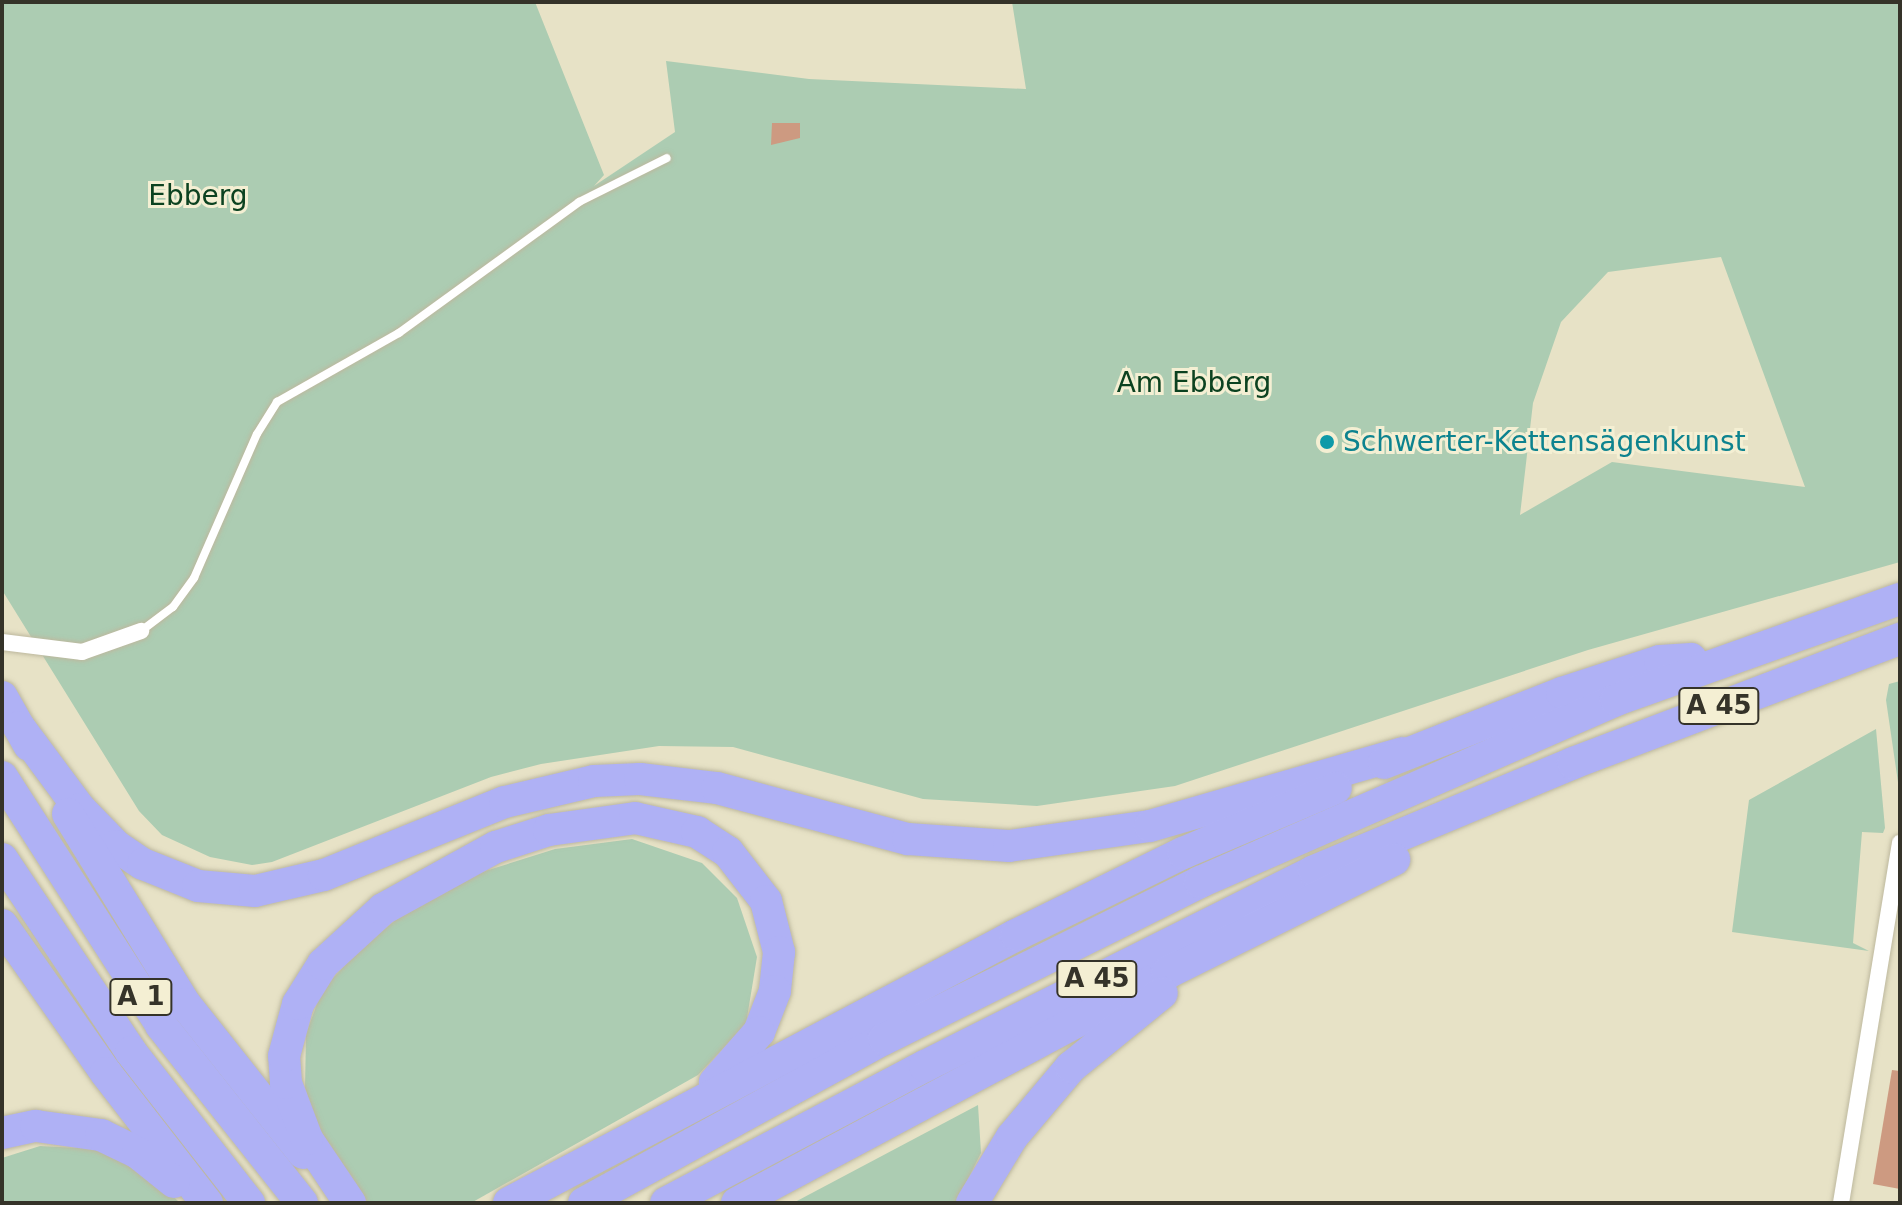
<!DOCTYPE html>
<meta charset="utf-8">
<style>
body{margin:0}
#map{position:relative;width:1902px;height:1205px;overflow:hidden;background:#e7e2c6;font-family:"DejaVu Sans",sans-serif}
div>[style]{position:absolute}
.green>*{inset:0;background:#acccb2}
.building>*{inset:0;background:#cd9a81}
.roads{filter:drop-shadow(0 0 2px #bdb89e) drop-shadow(0 0 2px #bdb89e)}
.lane>*{height:8px;margin:-4px;padding:0 4px;transform-origin:4px;border-radius:4px;background:#fff}
.street>*{height:16px;margin:-8px;padding:0 8px;transform-origin:8px;border-radius:8px;background:#fff}
.highway>*{height:32px;margin:-16px;padding:0 16px;transform-origin:16px;border-radius:16px;background:#afb1f5}
.dots>*{width:22px;height:22px;translate:-50% -50%;box-sizing:border-box;border:4px solid #f4efd3;border-radius:50%}
span{translate:-50% -50%;white-space:nowrap;text-align:center;line-height:1.15;-webkit-text-stroke:6px #f4efd3;paint-order:stroke}
.shield-label span{padding:2px 6px;background:#f4efd3;border:2px solid;border-radius:6px;-webkit-text-stroke-width:0}
.shield-label{font-size:26px;color:#353329;font-weight:700}
.park-label{font-size:28px;color:#0c4220}
.culture-label{font-size:28px;color:#0d838f}
.left{translate:0 -50%;text-align:left}
.frame{position:absolute;inset:0;border:4px solid #353329;pointer-events:none}
</style>
<div id="map">
<div class="green">
<div style="clip-path:polygon(evenodd,2px 2px,535px 2px,604px 175px,594px 186px,675px 132px,666px 61px,809px 79px,1026px 89px,1012px 2px,1900px 2px,1900px 562px,1588px 650px,1175px 786px,1037px 806px,923px 799px,733px 747px,659px 746px,541px 764px,491px 777px,272px 862px,252px 865px,210px 857px,162px 835px,139px 811px,2px 590px,2px 2px,1721px 257px,1805px 487px,1612px 462px,1520px 515px,1533px 403px,1561px 322px,1608px 272px,1721px 257px)"></div>
<div style="clip-path:polygon(1900px 681px,1900px 796px,1886px 700px,1889px 684px)"></div>
<div style="clip-path:polygon(1876px 729px,1885px 828px,1883px 833px,1862px 832px,1853px 943px,1869px 951px,1732px 932px,1749px 800px)"></div>
<div style="clip-path:polygon(632px 839px,702px 863px,737px 898px,757px 957px,746px 1024px,698px 1075px,471px 1203px,368px 1203px,323px 1142px,305px 1088px,306px 1034px,322px 990px,361px 948px,397px 919px,479px 873px,555px 849px)"></div>
<div style="clip-path:polygon(978px 1105px,981px 1153px,956px 1203px,795px 1202px)"></div>
<div style="clip-path:polygon(40px 1146px,98px 1149px,156px 1180px,180px 1203px,2px 1203px,2px 1158px)"></div>
</div>
<div class="building">
<div style="clip-path:polygon(772px 123px,800px 123px,800px 138px,771px 145px)"></div>
<div style="clip-path:polygon(1892px 1070px,1900px 1071px,1900px 1189px,1873px 1184px)"></div>
</div>
<div class="roads">
<div class="lane">
<div style="left:141px;top:631px;width:40px;rotate:-37deg"></div>
<div style="left:173px;top:607px;width:36px;rotate:-54deg"></div>
<div style="left:194px;top:578px;width:157px;rotate:-66.4deg"></div>
<div style="left:257px;top:434px;width:38px;rotate:-58deg"></div>
<div style="left:277px;top:402px;width:140px;rotate:-29.5deg"></div>
<div style="left:399px;top:333px;width:223px;rotate:-36deg"></div>
<div style="left:579px;top:202px;width:98px;rotate:-26.6deg"></div>
</div>
<div class="street">
<div style="left:2px;top:642px;width:81px;rotate:7.1deg"></div>
<div style="left:82px;top:652px;width:63px;rotate:-19.6deg"></div>
<div style="left:1841px;top:1203px;width:365px;rotate:-80.7deg"></div>
</div>
<div class="highway">
<div style="left:2px;top:697px;width:55px;rotate:60.6deg"></div>
<div style="left:19px;top:727px;width:102px;rotate:53.4deg"></div>
<div style="left:80px;top:809px;width:52px;rotate:45.8deg"></div>
<div style="left:116px;top:846px;width:32px;rotate:34deg"></div>
<div style="left:143px;top:864px;width:59px;rotate:21.8deg"></div>
<div style="left:198px;top:886px;width:57px;rotate:5deg"></div>
<div style="left:255px;top:891px;width:71px;rotate:-13.1deg"></div>
<div style="left:324px;top:875px;width:195px;rotate:-22deg"></div>
<div style="left:505px;top:802px;width:91px;rotate:-13.3deg"></div>
<div style="left:594px;top:781px;width:46px;rotate:-2.5deg"></div>
<div style="left:640px;top:779px;width:78px;rotate:6.7deg"></div>
<div style="left:717px;top:788px;width:198px;rotate:15deg"></div>
<div style="left:908px;top:839px;width:101px;rotate:4deg"></div>
<div style="left:1009px;top:846px;width:142px;rotate:-8.1deg"></div>
<div style="left:1150px;top:826px;width:263px;rotate:-16.1deg"></div>
<div style="left:1384px;top:763px;width:191px;rotate:-21.5deg"></div>
<div style="left:1562px;top:693px;width:103px;rotate:-18.1deg"></div>
<div style="left:1660px;top:661px;width:31px;rotate:-4deg"></div>
<div style="left:2px;top:777px;width:295px;rotate:57.3deg"></div>
<div style="left:161px;top:1025px;width:227px;rotate:51.6deg"></div>
<div style="left:68px;top:814px;width:223px;rotate:58.4deg"></div>
<div style="left:185px;top:1004px;width:190px;rotate:51.6deg"></div>
<div style="left:2px;top:859px;width:232px;rotate:56.2deg"></div>
<div style="left:131px;top:1052px;width:192px;rotate:52deg"></div>
<div style="left:2px;top:925px;width:181px;rotate:54.9deg"></div>
<div style="left:106px;top:1073px;width:165px;rotate:52.2deg"></div>
<div style="left:2px;top:1133px;width:35px;rotate:-12deg"></div>
<div style="left:36px;top:1126px;width:66px;rotate:7.9deg"></div>
<div style="left:101px;top:1135px;width:41px;rotate:25.9deg"></div>
<div style="left:138px;top:1153px;width:46px;rotate:38.9deg"></div>
<div style="left:350px;top:1203px;width:77px;rotate:-123.9deg"></div>
<div style="left:307px;top:1139px;width:60px;rotate:-110.6deg"></div>
<div style="left:286px;top:1083px;width:27px;rotate:-94deg"></div>
<div style="left:284px;top:1056px;width:54px;rotate:-74.9deg"></div>
<div style="left:298px;top:1004px;width:47px;rotate:-58deg"></div>
<div style="left:323px;top:964px;width:81px;rotate:-42.5deg"></div>
<div style="left:383px;top:909px;width:129px;rotate:-28.8deg"></div>
<div style="left:496px;top:847px;width:56px;rotate:-17.8deg"></div>
<div style="left:549px;top:830px;width:87px;rotate:-7.9deg"></div>
<div style="left:635px;top:818px;width:64px;rotate:12.7deg"></div>
<div style="left:697px;top:832px;width:37px;rotate:33deg"></div>
<div style="left:728px;top:852px;width:62px;rotate:52.2deg"></div>
<div style="left:766px;top:901px;width:53px;rotate:75.7deg"></div>
<div style="left:779px;top:952px;width:39px;rotate:96deg"></div>
<div style="left:775px;top:991px;width:44px;rotate:111.3deg"></div>
<div style="left:759px;top:1032px;width:67px;rotate:131.3deg"></div>
<div style="left:509px;top:1203px;width:573px;rotate:-27.86deg"></div>
<div style="left:1016px;top:935px;width:186px;rotate:-26.2deg"></div>
<div style="left:1183px;top:853px;width:166px;rotate:-23deg"></div>
<div style="left:584px;top:1203px;width:342px;rotate:-28.7deg"></div>
<div style="left:884px;top:1039px;width:353px;rotate:-26.4deg"></div>
<div style="left:1200px;top:882px;width:454px;rotate:-23.6deg"></div>
<div style="left:1616px;top:700px;width:301px;rotate:-19.6deg"></div>
<div style="left:666px;top:1203px;width:293px;rotate:-27.9deg"></div>
<div style="left:925px;top:1066px;width:435px;rotate:-26.6deg"></div>
<div style="left:1314px;top:871px;width:281px;rotate:-22.6deg"></div>
<div style="left:1573px;top:763px;width:350px;rotate:-20.8deg"></div>
<div style="left:737px;top:1203px;width:488px;rotate:-28.1deg"></div>
<div style="left:1167px;top:973px;width:254px;rotate:-26.5deg"></div>
<div style="left:972px;top:1203px;width:77px;rotate:-58.8deg"></div>
<div style="left:1012px;top:1137px;width:92px;rotate:-49.9deg"></div>
<div style="left:1071px;top:1067px;width:117px;rotate:-39.1deg"></div>
</div>
</div>
<div class="dots">
<div style="left:1327px;top:442px;background:#0f9aa8"></div>
</div>
<div class="shield-label">
<span style="left:1719px;top:706px">A 45</span>
<span style="left:1097px;top:979px">A 45</span>
<span style="left:141px;top:997px">A 1</span>
</div>
<div class="park-label">
<span style="left:198px;top:196px">Ebberg</span>
<span style="left:1194px;top:383px">Am Ebberg</span>
</div>
<div class="culture-label">
<span class="left" style="left:1343px;top:442px">Schwerter-Kettensägenkunst</span>
</div>
<div class="frame"></div>
</div>
